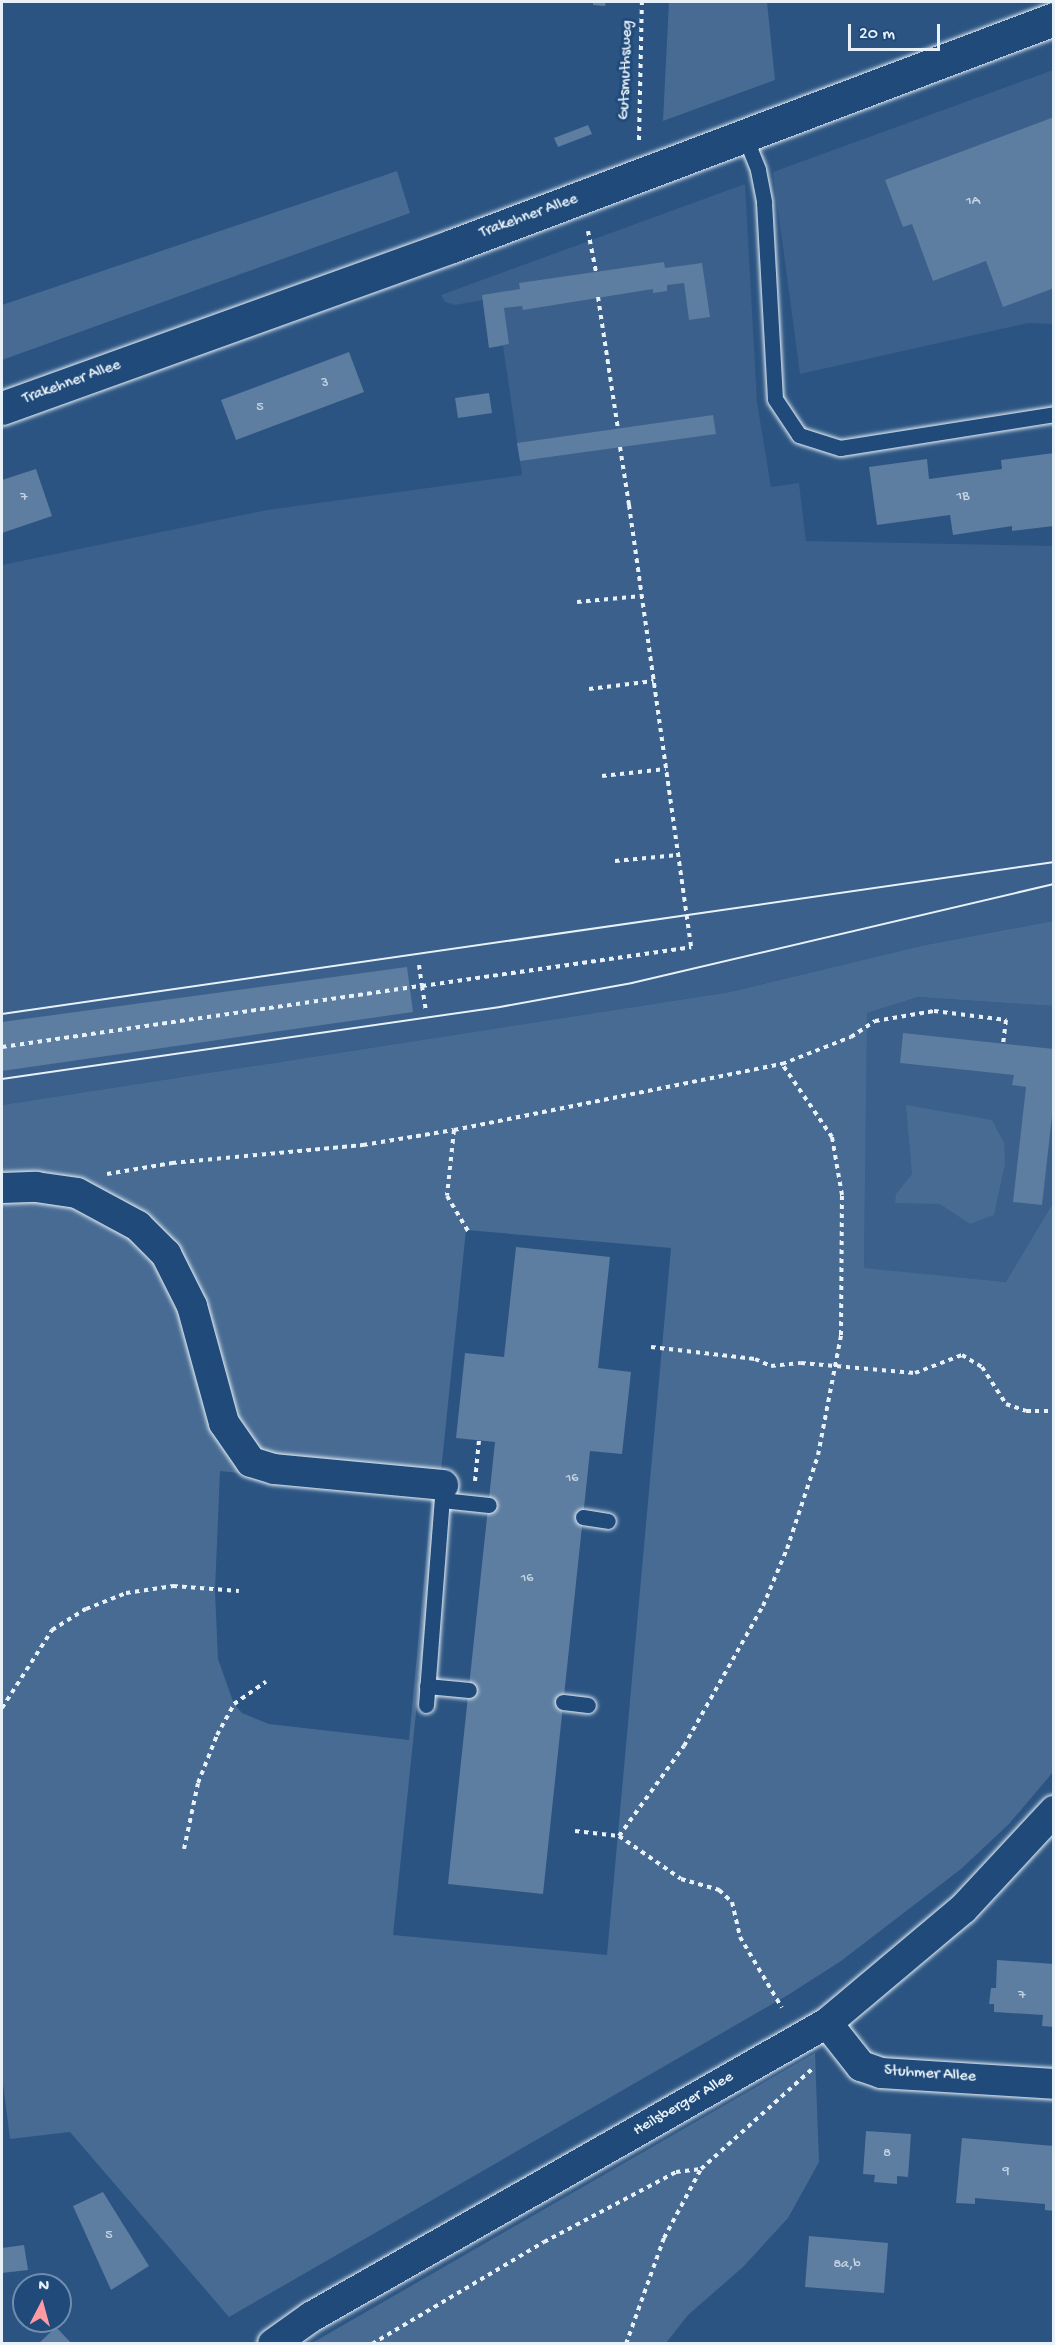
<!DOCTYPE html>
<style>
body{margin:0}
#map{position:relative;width:1055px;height:2345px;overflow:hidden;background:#2b5482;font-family:"Gochi Hand",sans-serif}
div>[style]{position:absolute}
.built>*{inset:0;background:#3a608b}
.green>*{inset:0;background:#476b93}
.building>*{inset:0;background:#5d7da1}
.path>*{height:4px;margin-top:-2px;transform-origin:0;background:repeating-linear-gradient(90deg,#e8f1f8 0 4.5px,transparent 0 9px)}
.roads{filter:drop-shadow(0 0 2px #e8f1f8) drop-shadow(0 0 2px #e8f1f8)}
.lane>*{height:15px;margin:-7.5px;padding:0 7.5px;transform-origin:7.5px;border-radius:7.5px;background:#1f4a7a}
.street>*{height:30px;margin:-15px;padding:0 15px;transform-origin:15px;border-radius:15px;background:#1f4a7a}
.secondary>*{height:33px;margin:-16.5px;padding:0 16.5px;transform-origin:16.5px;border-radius:16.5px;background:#1f4a7a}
.tram>*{height:1.5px;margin:-0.75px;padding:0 0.75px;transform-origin:0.75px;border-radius:0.75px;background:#e8f1f8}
.path-bridge>*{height:4px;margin-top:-2px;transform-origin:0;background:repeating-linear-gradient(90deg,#e8f1f8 0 4.5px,transparent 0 9px)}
span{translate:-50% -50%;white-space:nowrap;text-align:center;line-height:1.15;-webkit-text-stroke:6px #1f4a7a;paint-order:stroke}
.number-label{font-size:14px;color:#c5d4e2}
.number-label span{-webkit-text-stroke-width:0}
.street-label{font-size:16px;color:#e8f1f8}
.frame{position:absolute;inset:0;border:3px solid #e8f1f8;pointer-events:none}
.north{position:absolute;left:12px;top:2273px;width:60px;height:60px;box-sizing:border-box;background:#1f4a7a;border:2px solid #6f8dac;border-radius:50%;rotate:6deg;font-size:16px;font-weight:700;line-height:24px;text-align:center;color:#e8f1f8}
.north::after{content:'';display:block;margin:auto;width:21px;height:27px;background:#ff9aa2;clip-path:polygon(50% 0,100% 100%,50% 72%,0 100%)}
.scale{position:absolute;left:848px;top:24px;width:92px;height:27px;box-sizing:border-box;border:3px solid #e8f1f8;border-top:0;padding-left:8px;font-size:18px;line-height:21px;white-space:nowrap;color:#e8f1f8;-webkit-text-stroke:4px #1f4a7a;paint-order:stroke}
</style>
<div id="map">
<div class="built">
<div style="clip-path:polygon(1053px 70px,1053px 324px,1028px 323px,800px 374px,773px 172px)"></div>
<div style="clip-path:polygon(745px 184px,757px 402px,771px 487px,799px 483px,806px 541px,1053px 546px,1053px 921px,925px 945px,730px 992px,2px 1105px,2px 565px,267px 510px,522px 475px,503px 346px,489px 348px,483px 300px,455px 305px,445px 302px,441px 295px)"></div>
<div style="clip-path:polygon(918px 997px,1053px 1006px,1053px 1203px,1007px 1282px,864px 1269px,866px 1013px)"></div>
</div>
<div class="green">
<div style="clip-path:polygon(669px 2px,767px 2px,775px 80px,663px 121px)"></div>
<div style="clip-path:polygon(397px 171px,410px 213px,2px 360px,2px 305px)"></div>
<div style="clip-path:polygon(evenodd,1053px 921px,1053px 1006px,918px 997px,867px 1013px,864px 1268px,1006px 1282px,1053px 1203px,1053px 1772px,1009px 1824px,961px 1869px,841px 1961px,788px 1995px,229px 2317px,70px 2132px,10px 2139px,2px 2075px,2px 1105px,730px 992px,925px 945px,1053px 921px,466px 1230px,671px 1248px,607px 1955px,393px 1935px,466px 1230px,1053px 921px,220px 1471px,432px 1493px,409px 1740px,269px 1724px,242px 1713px,234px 1704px,218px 1659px,215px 1591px,220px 1471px)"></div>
<div style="clip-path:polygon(906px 1105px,992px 1120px,1004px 1143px,1005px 1164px,994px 1215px,970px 1224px,940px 1204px,895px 1203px,896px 1194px,912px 1174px)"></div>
<div style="clip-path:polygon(815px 2053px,819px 2162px,788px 2218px,743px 2267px,688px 2315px,666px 2343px,312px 2343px)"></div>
</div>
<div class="building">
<div style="clip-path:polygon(593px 2px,606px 2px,605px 6px,593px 5px)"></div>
<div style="clip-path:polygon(1054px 117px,1054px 288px,1003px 307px,986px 261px,933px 281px,912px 224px,903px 227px,885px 180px)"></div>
<div style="clip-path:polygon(588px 125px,592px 134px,558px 147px,554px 138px)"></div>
<div style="clip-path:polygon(664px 262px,665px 268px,702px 263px,710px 317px,689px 320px,684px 283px,667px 285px,667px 291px,653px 293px,653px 289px,523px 310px,522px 306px,504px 308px,509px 344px,489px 348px,482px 295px,520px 289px,519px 283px)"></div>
<div style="clip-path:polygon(349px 352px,364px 392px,236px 440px,221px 400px)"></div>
<div style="clip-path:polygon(489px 393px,492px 413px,458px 418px,455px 398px)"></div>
<div style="clip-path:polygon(713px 415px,716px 434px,520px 461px,517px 443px)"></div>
<div style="clip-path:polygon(1054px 453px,1054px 526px,1012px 531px,1012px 526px,953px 535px,950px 515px,877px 525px,869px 467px,927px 459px,929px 479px,1002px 469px,1001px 460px)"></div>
<div style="clip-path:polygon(36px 469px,52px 516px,2px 533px,2px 480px)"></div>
<div style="clip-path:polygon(407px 967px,413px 1012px,2px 1071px,2px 1022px)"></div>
<div style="clip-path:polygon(903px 1033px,1054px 1049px,1054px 1098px,1042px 1205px,1013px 1202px,1026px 1087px,1012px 1085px,1014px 1075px,900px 1063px)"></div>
<div style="clip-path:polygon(516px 1247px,610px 1257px,598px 1368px,631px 1372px,622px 1454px,590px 1451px,543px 1894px,448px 1884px,495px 1442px,456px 1438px,465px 1353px,504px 1357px)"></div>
<div style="clip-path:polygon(997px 1960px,1054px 1964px,1054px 2027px,1042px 2026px,1043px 2015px,994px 2012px,994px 2004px,989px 2004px,991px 1988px,996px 1988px)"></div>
<div style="clip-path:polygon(866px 2131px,911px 2134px,908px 2177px,897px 2176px,897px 2184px,874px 2182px,875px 2175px,863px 2174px)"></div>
<div style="clip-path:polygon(962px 2138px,1054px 2146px,1054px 2211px,1045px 2210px,1045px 2204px,975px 2198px,975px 2204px,956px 2203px)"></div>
<div style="clip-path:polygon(103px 2192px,149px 2266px,111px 2290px,73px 2206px)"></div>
<div style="clip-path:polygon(809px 2236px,888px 2243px,884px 2293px,805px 2287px)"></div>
<div style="clip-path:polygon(24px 2245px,28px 2270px,2px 2273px,2px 2248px)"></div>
<div style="clip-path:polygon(56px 2327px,72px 2344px,38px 2344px)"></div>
</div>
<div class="path">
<div style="left:639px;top:140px;width:138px;rotate:-88.8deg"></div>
<div style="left:588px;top:231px;width:42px;rotate:79deg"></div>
<div style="left:598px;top:297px;width:134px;rotate:81.4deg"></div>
<div style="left:620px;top:447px;width:59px;rotate:81.2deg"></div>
<div style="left:577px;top:602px;width:65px;rotate:-5.3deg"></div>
<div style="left:589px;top:689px;width:65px;rotate:-7deg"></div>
<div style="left:602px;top:776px;width:64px;rotate:-6.2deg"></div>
<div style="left:615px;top:861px;width:63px;rotate:-5.4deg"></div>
<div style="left:419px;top:965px;width:21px;rotate:82deg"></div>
<div style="left:422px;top:986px;width:272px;rotate:-8.2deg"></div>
<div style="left:2px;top:1047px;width:424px;rotate:-8.3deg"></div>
<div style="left:422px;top:986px;width:24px;rotate:81deg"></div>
<div style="left:454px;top:1130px;width:66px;rotate:96.1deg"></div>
<div style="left:447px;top:1196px;width:41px;rotate:59deg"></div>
<div style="left:107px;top:1174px;width:66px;rotate:-9.6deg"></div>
<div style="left:172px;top:1163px;width:192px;rotate:-5.4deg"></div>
<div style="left:363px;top:1145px;width:92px;rotate:-9.4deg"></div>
<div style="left:454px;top:1130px;width:335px;rotate:-11.4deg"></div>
<div style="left:782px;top:1064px;width:74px;rotate:-21.4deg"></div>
<div style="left:851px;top:1037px;width:29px;rotate:-34deg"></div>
<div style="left:875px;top:1021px;width:60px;rotate:-9.6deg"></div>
<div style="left:934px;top:1011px;width:73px;rotate:7.1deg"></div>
<div style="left:1006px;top:1020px;width:24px;rotate:97deg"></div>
<div style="left:651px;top:1347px;width:105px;rotate:6.6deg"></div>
<div style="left:755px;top:1359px;width:17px;rotate:24deg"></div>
<div style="left:771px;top:1366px;width:30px;rotate:-6deg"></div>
<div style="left:801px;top:1363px;width:114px;rotate:5deg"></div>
<div style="left:915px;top:1373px;width:50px;rotate:-21deg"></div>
<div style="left:962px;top:1355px;width:23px;rotate:31deg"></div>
<div style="left:982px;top:1367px;width:44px;rotate:57deg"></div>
<div style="left:1006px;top:1404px;width:21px;rotate:19deg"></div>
<div style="left:1026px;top:1411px;width:28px"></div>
<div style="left:475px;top:1481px;width:41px;rotate:-84.4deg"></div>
<div style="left:2px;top:1708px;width:93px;rotate:-57.3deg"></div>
<div style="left:52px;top:1630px;width:40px;rotate:-32deg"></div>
<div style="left:86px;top:1609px;width:43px;rotate:-21.8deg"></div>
<div style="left:126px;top:1593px;width:48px;rotate:-8.5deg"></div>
<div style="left:173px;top:1586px;width:66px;rotate:4.3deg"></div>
<div style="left:575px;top:1831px;width:44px;rotate:6.5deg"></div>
<div style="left:619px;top:1836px;width:111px;rotate:-54.2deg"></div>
<div style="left:684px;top:1746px;width:161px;rotate:-60.6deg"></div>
<div style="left:763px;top:1606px;width:62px;rotate:-67.2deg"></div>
<div style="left:787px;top:1549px;width:99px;rotate:-71.7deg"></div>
<div style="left:818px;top:1455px;width:122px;rotate:-79.1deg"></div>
<div style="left:841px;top:1335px;width:140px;rotate:-89.6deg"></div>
<div style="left:842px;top:1195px;width:59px;rotate:-99.8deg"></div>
<div style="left:832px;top:1137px;width:88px;rotate:-124.4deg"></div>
<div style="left:619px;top:1836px;width:75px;rotate:34.7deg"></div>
<div style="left:681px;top:1879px;width:40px;rotate:16deg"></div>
<div style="left:719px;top:1890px;width:18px;rotate:43deg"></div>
<div style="left:732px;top:1902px;width:36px;rotate:77deg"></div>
<div style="left:740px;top:1937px;width:82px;rotate:59.4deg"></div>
<div style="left:184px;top:1849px;width:67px;rotate:-78deg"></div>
<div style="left:198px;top:1783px;width:52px;rotate:-68.4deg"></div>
<div style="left:217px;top:1735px;width:35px;rotate:-61deg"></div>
<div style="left:234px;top:1704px;width:39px;rotate:-35deg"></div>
<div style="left:372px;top:2344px;width:200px;rotate:-30.7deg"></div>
<div style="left:544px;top:2242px;width:149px;rotate:-27.9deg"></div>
<div style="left:676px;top:2172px;width:25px;rotate:-7deg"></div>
<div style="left:626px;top:2344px;width:113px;rotate:-70.3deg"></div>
<div style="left:664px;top:2238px;width:78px;rotate:-61.8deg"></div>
<div style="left:701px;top:2169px;width:151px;rotate:-42deg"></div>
</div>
<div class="roads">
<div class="lane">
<div style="left:745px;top:137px;width:35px;rotate:68deg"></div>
<div style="left:758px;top:170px;width:33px;rotate:79deg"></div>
<div style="left:764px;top:202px;width:197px;rotate:86.8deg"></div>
<div style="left:775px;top:399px;width:43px;rotate:56.3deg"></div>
<div style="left:799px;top:435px;width:43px;rotate:17.6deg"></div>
<div style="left:840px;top:448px;width:217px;rotate:-9deg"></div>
<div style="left:442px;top:1500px;width:47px;rotate:6.1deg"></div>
<div style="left:583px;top:1517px;width:25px;rotate:9deg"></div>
<div style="left:427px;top:1686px;width:42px;rotate:5.4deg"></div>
<div style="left:563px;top:1702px;width:25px;rotate:7deg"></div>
<div style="left:426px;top:1705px;width:221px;rotate:-85.6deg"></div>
</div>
<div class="street">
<div style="left:2px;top:1188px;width:34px;rotate:-2deg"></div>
<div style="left:36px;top:1187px;width:41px;rotate:8.3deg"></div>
<div style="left:77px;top:1193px;width:69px;rotate:28.4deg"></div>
<div style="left:138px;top:1226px;width:40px;rotate:45deg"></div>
<div style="left:166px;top:1254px;width:58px;rotate:63.4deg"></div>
<div style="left:192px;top:1306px;width:121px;rotate:74.7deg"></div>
<div style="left:224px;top:1423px;width:47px;rotate:55.3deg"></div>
<div style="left:251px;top:1462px;width:24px;rotate:17deg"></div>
<div style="left:274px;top:1469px;width:170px;rotate:5.4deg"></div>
<div style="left:827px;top:2023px;width:55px;rotate:51.7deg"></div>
<div style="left:861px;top:2066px;width:21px;rotate:19deg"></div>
<div style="left:881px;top:2073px;width:173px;rotate:3.6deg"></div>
<div style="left:273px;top:2344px;width:47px;rotate:-35.4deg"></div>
<div style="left:311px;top:2317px;width:594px;rotate:-29.67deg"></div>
<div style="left:827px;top:2023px;width:177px;rotate:-40deg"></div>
<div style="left:963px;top:1909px;width:134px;rotate:-47.1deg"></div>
</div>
<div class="secondary">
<div style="left:2px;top:408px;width:478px;rotate:-19.8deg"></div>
<div style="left:452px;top:246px;width:643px;rotate:-20.66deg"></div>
</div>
</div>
<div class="tram">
<div style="left:2px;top:1014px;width:1063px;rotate:-8.22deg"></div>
<div style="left:2px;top:1079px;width:503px;rotate:-8.23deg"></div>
<div style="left:500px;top:1007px;width:134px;rotate:-10.3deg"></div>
<div style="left:632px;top:983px;width:433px;rotate:-13.2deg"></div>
</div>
<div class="path-bridge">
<div style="left:629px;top:505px;width:446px;rotate:82deg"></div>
</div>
<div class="number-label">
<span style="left:973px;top:202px">1A</span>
<span style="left:325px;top:384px">3</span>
<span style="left:260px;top:408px">5</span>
<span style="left:963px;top:497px">1B</span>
<span style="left:24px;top:498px">7</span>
<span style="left:572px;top:1479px">16</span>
<span style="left:527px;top:1579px">16</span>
<span style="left:1022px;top:1996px">7</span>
<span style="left:887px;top:2154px">8</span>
<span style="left:1006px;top:2172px">9</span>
<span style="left:109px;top:2236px">5</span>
<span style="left:847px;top:2265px">8a,b</span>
</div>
<div class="street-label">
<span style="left:627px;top:70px;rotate:-88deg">Gutsmuthsweg</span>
<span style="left:529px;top:217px;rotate:-20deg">Trakehner Allee</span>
<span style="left:72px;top:383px;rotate:-20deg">Trakehner Allee</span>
<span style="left:930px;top:2075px;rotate:4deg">Stuhmer Allee</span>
<span style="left:684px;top:2105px;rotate:-30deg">Heilsberger Allee</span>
</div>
<div class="frame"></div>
<div class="north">N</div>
<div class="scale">20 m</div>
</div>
